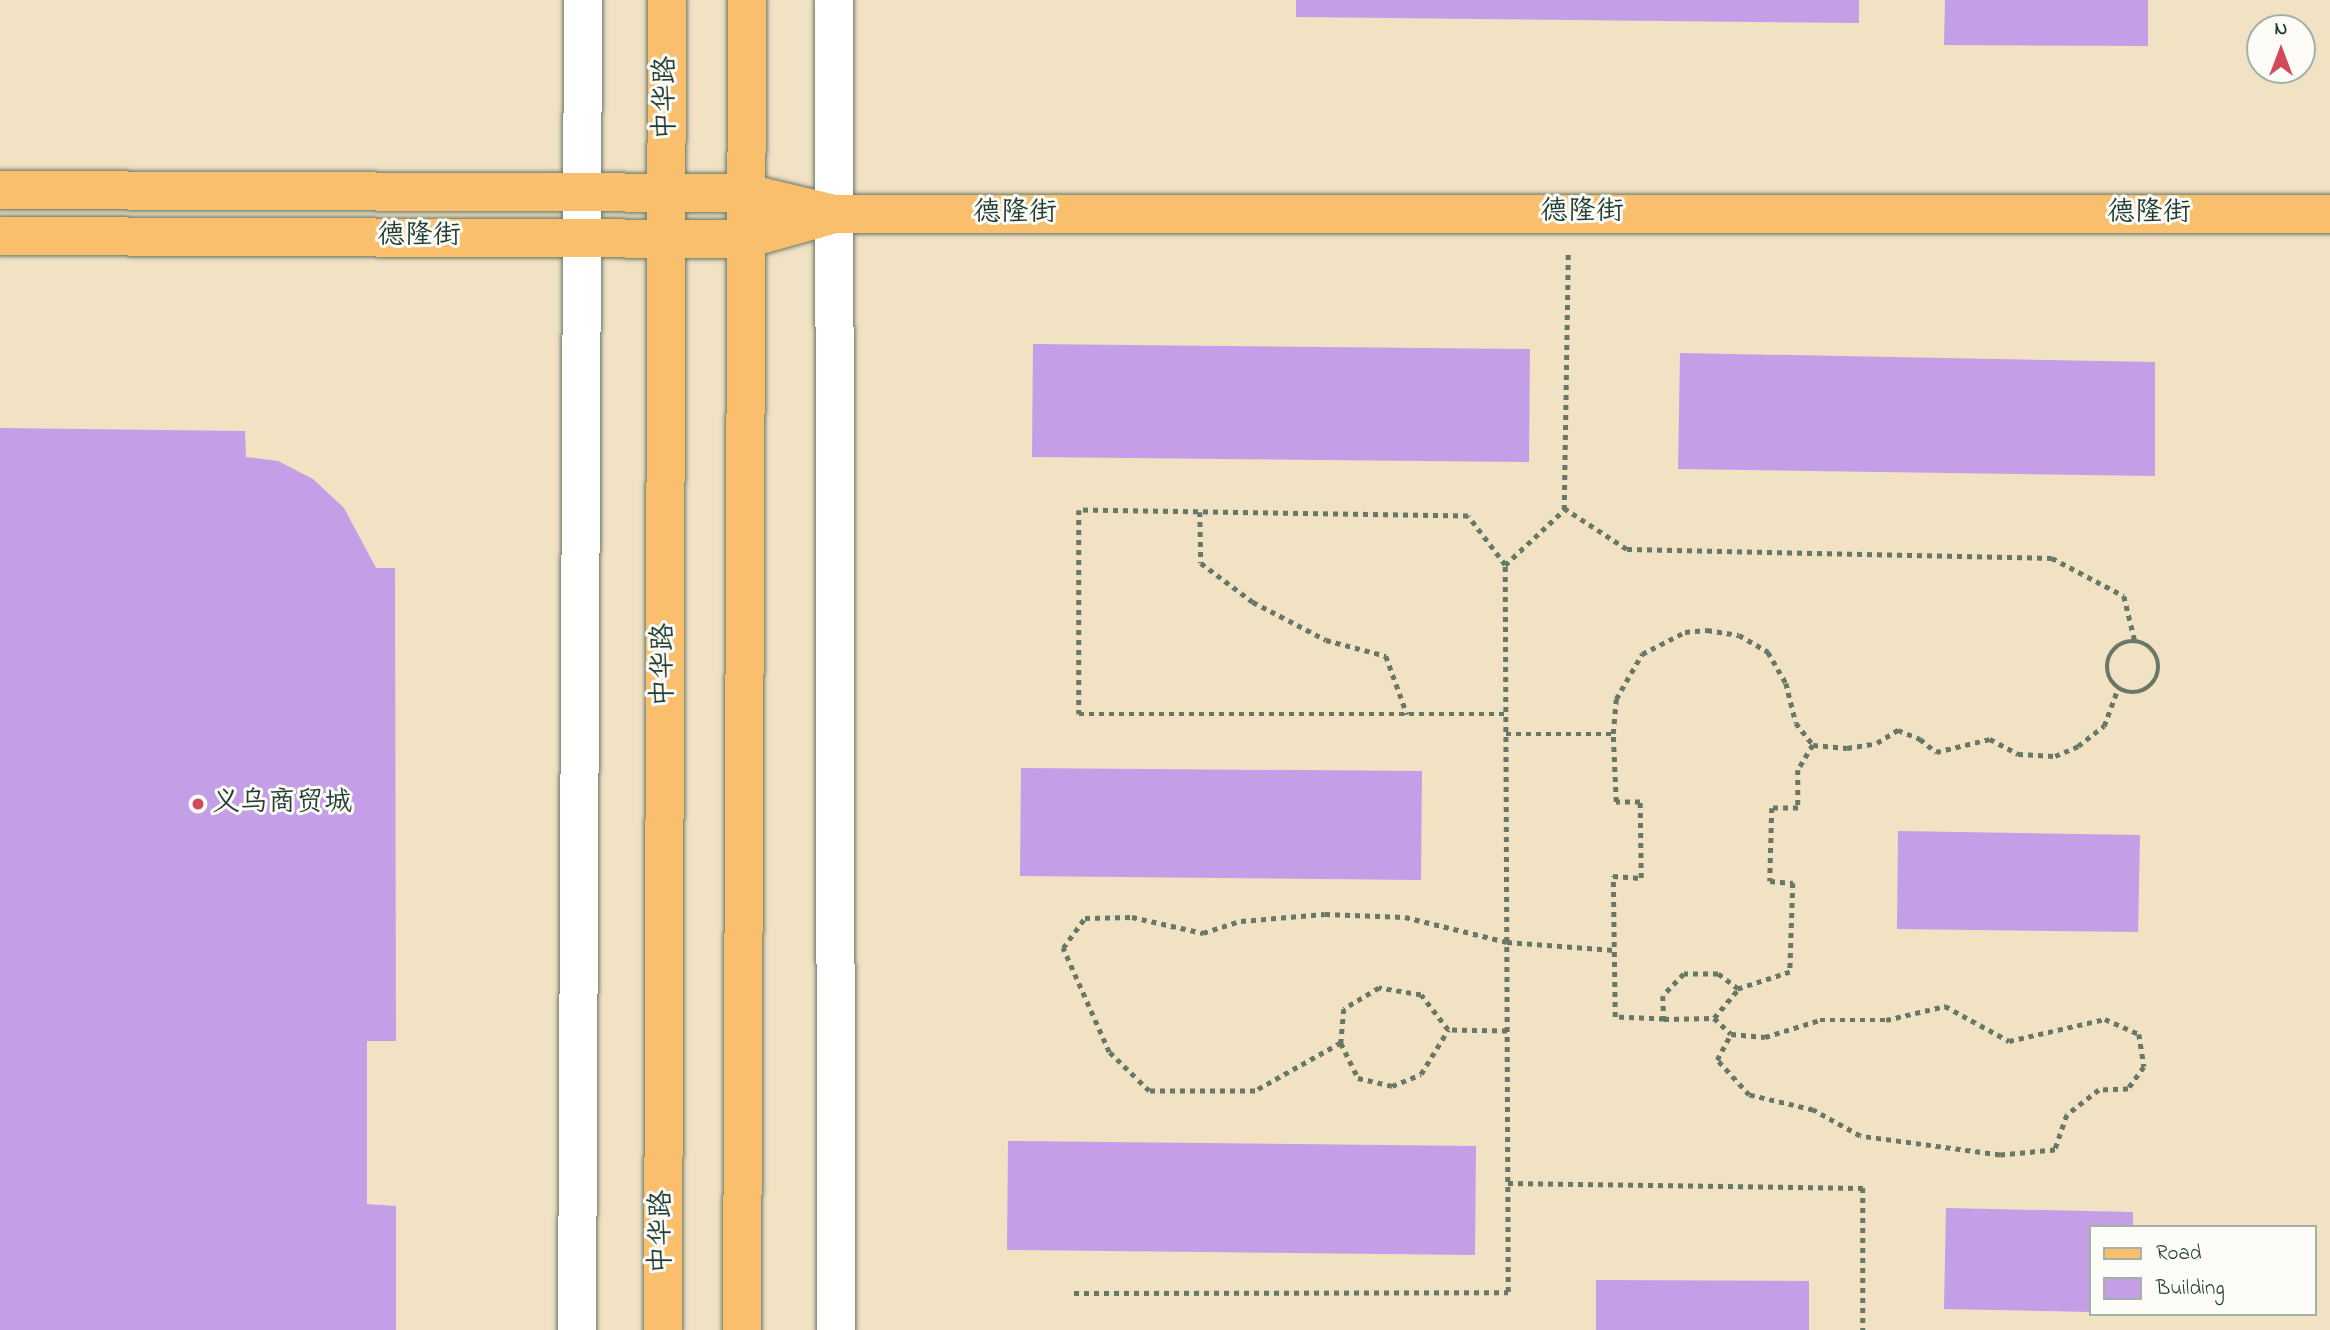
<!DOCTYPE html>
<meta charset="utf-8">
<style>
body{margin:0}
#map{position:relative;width:2330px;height:1330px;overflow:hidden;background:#f1e2c4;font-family:"Indie Flower","LXGW WenKai TC",sans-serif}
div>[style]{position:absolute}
.building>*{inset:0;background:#c49ee7}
.path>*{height:4.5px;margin-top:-2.25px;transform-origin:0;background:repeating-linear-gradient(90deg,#687766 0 5px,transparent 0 10px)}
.path>.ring{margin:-2.25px;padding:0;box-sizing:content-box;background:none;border:4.5px solid #687766;border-radius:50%}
.roads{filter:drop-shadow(0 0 2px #687766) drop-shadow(0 0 2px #687766)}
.minor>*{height:38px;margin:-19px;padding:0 19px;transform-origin:19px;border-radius:19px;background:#fff}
.major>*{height:38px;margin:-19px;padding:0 19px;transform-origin:19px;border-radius:19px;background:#f9bf6c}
.highway>*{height:38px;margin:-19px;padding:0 19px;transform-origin:19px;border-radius:19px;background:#f9bf6c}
.dots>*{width:19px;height:19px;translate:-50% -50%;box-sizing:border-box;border:4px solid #fdfcf7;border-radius:50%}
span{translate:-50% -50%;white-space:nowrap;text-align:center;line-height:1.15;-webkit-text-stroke:6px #fdfcf7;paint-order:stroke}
.street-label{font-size:28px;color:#1f3d34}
.poi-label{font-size:28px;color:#1f3d34}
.left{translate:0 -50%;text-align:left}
.legend{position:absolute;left:2089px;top:1225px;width:228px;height:91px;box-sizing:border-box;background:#fdfcf7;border:2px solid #a4b0a9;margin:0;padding:9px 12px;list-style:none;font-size:21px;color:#1f3d34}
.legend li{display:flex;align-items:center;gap:14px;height:35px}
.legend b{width:35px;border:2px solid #a4b0a9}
.north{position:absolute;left:2246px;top:14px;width:70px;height:70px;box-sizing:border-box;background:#fdfcf7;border:2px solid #a4b0a9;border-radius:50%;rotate:0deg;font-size:19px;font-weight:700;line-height:28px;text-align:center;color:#1f3d34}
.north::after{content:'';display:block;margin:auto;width:24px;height:32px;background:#d1495b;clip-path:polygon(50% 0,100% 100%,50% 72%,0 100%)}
</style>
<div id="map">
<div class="building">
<div style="clip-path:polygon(1296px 0,1859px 0,1859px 23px,1296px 17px)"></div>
<div style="clip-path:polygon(1945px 0,2148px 0,2148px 46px,1944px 45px)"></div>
<div style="clip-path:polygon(1033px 344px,1530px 349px,1529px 462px,1032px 457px)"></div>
<div style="clip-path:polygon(1680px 353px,2155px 362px,2155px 476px,1678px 469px)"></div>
<div style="clip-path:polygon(0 428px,245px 431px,246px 457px,278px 461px,313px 479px,344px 508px,376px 568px,395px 568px,396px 1041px,367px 1041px,367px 1204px,396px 1206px,396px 1330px,0 1330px)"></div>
<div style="clip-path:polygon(1021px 768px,1422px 771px,1421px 880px,1020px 876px)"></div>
<div style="clip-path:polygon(1898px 831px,2140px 835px,2138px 932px,1897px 929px)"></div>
<div style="clip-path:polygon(1008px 1141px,1476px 1146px,1475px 1255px,1007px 1250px)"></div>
<div style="clip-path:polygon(1946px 1208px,2133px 1212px,2133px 1227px,2090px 1227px,2090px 1312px,1944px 1309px)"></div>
<div style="clip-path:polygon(1596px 1280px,1809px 1281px,1809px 1330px,1596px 1330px)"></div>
</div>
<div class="path">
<div style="left:1564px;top:508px;width:75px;rotate:33.1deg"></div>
<div style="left:1627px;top:549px;width:425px;rotate:1.2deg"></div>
<div style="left:2052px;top:558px;width:81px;rotate:27.8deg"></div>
<div style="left:2124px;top:596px;width:46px;rotate:76.3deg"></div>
<div style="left:1200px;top:512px;width:51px;rotate:88.9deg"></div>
<div style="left:1201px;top:563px;width:65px;rotate:36.9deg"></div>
<div style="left:1253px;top:602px;width:82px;rotate:27.5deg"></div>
<div style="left:1326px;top:640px;width:62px;rotate:14.9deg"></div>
<div style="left:1386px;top:656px;width:62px;rotate:70.1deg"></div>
<div style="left:1505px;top:565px;width:61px;rotate:-127.1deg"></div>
<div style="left:1468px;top:516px;width:389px;rotate:-179.1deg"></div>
<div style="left:1079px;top:510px;width:204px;rotate:90deg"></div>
<div style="left:1079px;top:714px;width:427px"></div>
<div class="ring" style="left:2107px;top:641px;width:47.5px;height:47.5px"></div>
<div style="left:1506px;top:734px;width:107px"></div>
<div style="left:1813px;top:745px;width:29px;rotate:121deg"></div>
<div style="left:1798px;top:770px;width:38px;rotate:90deg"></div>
<div style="left:1798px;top:808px;width:26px;rotate:180deg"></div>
<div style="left:1772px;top:808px;width:73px;rotate:91.6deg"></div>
<div style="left:1770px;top:881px;width:23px;rotate:5deg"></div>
<div style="left:1793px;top:883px;width:89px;rotate:91.9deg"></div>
<div style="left:1790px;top:972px;width:55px;rotate:161.9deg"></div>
<div style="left:1738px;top:989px;width:25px;rotate:-143deg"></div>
<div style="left:1718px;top:974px;width:34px;rotate:180deg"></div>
<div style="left:1684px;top:974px;width:30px;rotate:134deg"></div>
<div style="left:1663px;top:996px;width:23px;rotate:88deg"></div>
<div style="left:1664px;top:1019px;width:49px;rotate:-177.7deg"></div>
<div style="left:1615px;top:1017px;width:141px;rotate:-90.8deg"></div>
<div style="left:1613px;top:876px;width:28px;rotate:4deg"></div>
<div style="left:1641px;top:878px;width:76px;rotate:-90.8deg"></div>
<div style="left:1640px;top:802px;width:24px;rotate:180deg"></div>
<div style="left:1616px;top:802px;width:68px;rotate:-92.5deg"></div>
<div style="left:1613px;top:734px;width:35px;rotate:-85deg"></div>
<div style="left:1616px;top:699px;width:52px;rotate:-60deg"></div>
<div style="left:1642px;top:654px;width:48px;rotate:-27.1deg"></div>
<div style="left:1685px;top:632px;width:22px;rotate:-5deg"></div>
<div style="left:1707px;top:630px;width:32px;rotate:9deg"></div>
<div style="left:1739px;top:635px;width:34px;rotate:30deg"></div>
<div style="left:1768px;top:652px;width:36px;rotate:60deg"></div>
<div style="left:1786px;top:683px;width:41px;rotate:76deg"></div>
<div style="left:1796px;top:723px;width:28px;rotate:52deg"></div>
<div style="left:1813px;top:745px;width:34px;rotate:5deg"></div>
<div style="left:1847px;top:748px;width:30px;rotate:-9deg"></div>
<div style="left:1877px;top:743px;width:25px;rotate:-32deg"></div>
<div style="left:1898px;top:730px;width:24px;rotate:22deg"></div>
<div style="left:1920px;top:739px;width:21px;rotate:39deg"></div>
<div style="left:1936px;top:752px;width:56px;rotate:-13.5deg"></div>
<div style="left:1990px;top:739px;width:32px;rotate:28deg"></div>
<div style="left:2018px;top:754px;width:37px;rotate:3deg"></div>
<div style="left:2055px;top:756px;width:25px;rotate:-23deg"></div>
<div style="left:2078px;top:746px;width:33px;rotate:-38deg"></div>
<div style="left:2104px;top:726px;width:40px;rotate:-69.8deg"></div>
<div style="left:1714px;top:1018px;width:38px;rotate:-50deg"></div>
<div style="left:1664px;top:1019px;width:50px;rotate:-1.1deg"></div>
<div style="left:1714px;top:1018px;width:23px;rotate:43deg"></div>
<div style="left:1731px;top:1034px;width:34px;rotate:5deg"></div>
<div style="left:1765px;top:1037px;width:58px;rotate:-17.2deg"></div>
<div style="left:1820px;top:1020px;width:66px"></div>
<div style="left:1886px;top:1020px;width:61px;rotate:-13.3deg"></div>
<div style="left:1945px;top:1006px;width:73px;rotate:28.7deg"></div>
<div style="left:2009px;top:1041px;width:98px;rotate:-12.9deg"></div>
<div style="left:2105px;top:1019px;width:37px;rotate:24deg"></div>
<div style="left:2139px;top:1034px;width:33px;rotate:81deg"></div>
<div style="left:2144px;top:1067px;width:27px;rotate:126deg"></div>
<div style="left:2128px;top:1089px;width:29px;rotate:178deg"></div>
<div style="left:2099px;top:1090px;width:41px;rotate:142deg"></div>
<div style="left:2067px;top:1115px;width:37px;rotate:109deg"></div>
<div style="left:2055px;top:1150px;width:55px;rotate:174.8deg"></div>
<div style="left:2000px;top:1155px;width:141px;rotate:-172.3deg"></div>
<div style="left:1860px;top:1136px;width:54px;rotate:-151deg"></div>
<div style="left:1813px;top:1110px;width:66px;rotate:-166.8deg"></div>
<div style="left:1749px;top:1095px;width:47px;rotate:-132.4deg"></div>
<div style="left:1717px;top:1060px;width:30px;rotate:-62deg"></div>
<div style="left:1507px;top:1031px;width:59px;rotate:-179deg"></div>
<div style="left:1448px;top:1030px;width:44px;rotate:-127.6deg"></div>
<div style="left:1421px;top:995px;width:43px;rotate:-170.5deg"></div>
<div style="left:1379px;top:988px;width:41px;rotate:149deg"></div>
<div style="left:1344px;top:1009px;width:34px;rotate:95deg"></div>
<div style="left:1341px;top:1043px;width:98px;rotate:150.8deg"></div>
<div style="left:1255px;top:1091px;width:106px;rotate:180deg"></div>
<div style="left:1149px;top:1091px;width:56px;rotate:-135.7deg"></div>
<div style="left:1109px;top:1052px;width:114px;rotate:-113.9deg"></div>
<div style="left:1063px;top:948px;width:37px;rotate:-54deg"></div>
<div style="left:1085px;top:918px;width:47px;rotate:-1.2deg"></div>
<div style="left:1132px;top:917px;width:73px;rotate:12.7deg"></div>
<div style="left:1203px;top:933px;width:40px;rotate:-18deg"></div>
<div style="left:1241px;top:921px;width:84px;rotate:-4.8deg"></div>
<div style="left:1325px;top:914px;width:80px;rotate:2.1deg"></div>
<div style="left:1405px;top:917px;width:105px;rotate:13.8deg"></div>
<div style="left:1507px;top:942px;width:107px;rotate:4.3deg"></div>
<div style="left:1341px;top:1043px;width:39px;rotate:64deg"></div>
<div style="left:1358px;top:1078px;width:35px;rotate:13deg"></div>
<div style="left:1392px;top:1086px;width:31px;rotate:-22deg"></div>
<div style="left:1421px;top:1074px;width:52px;rotate:-58.5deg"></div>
<div style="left:1508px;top:1183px;width:355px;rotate:0.8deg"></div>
<div style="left:1863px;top:1188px;width:142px;rotate:90deg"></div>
<div style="left:1074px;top:1293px;width:434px;rotate:-0.1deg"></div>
<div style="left:1508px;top:1292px;width:727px;rotate:-90.24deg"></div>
<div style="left:1505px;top:565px;width:81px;rotate:-43deg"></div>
<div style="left:1564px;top:510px;width:258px;rotate:-89.1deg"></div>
</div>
<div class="roads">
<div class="minor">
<div style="left:834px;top:0;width:1330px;rotate:89.91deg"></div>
<div style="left:577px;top:1330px;width:1330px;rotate:-89.74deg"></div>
</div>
<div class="major">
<div style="left:0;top:190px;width:746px;rotate:0.23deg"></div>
<div style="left:746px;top:193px;width:90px;rotate:13.4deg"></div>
<div style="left:834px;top:214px;width:1496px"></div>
<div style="left:0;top:236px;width:746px;rotate:0.23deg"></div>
<div style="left:746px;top:239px;width:88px;rotate:-15.8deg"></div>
</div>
<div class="highway">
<div style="left:663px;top:1330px;width:1330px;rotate:-89.83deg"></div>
<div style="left:742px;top:1330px;width:1330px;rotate:-89.78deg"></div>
</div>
</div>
<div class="dots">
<div style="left:198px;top:804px;background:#d1495b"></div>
</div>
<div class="street-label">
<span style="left:667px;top:98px;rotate:-90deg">中华路</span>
<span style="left:1582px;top:213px">德隆街</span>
<span style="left:1015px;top:214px">德隆街</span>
<span style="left:2149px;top:214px">德隆街</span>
<span style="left:419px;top:237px">德隆街</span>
<span style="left:665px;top:665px;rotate:-90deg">中华路</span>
<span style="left:663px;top:1232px;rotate:-90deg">中华路</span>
</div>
<div class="poi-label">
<span class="left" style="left:212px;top:804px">义乌商贸城</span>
</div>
<ul class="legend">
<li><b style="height:9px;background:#f9bf6c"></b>Road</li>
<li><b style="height:19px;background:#c49ee7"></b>Building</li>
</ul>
<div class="north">N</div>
</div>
